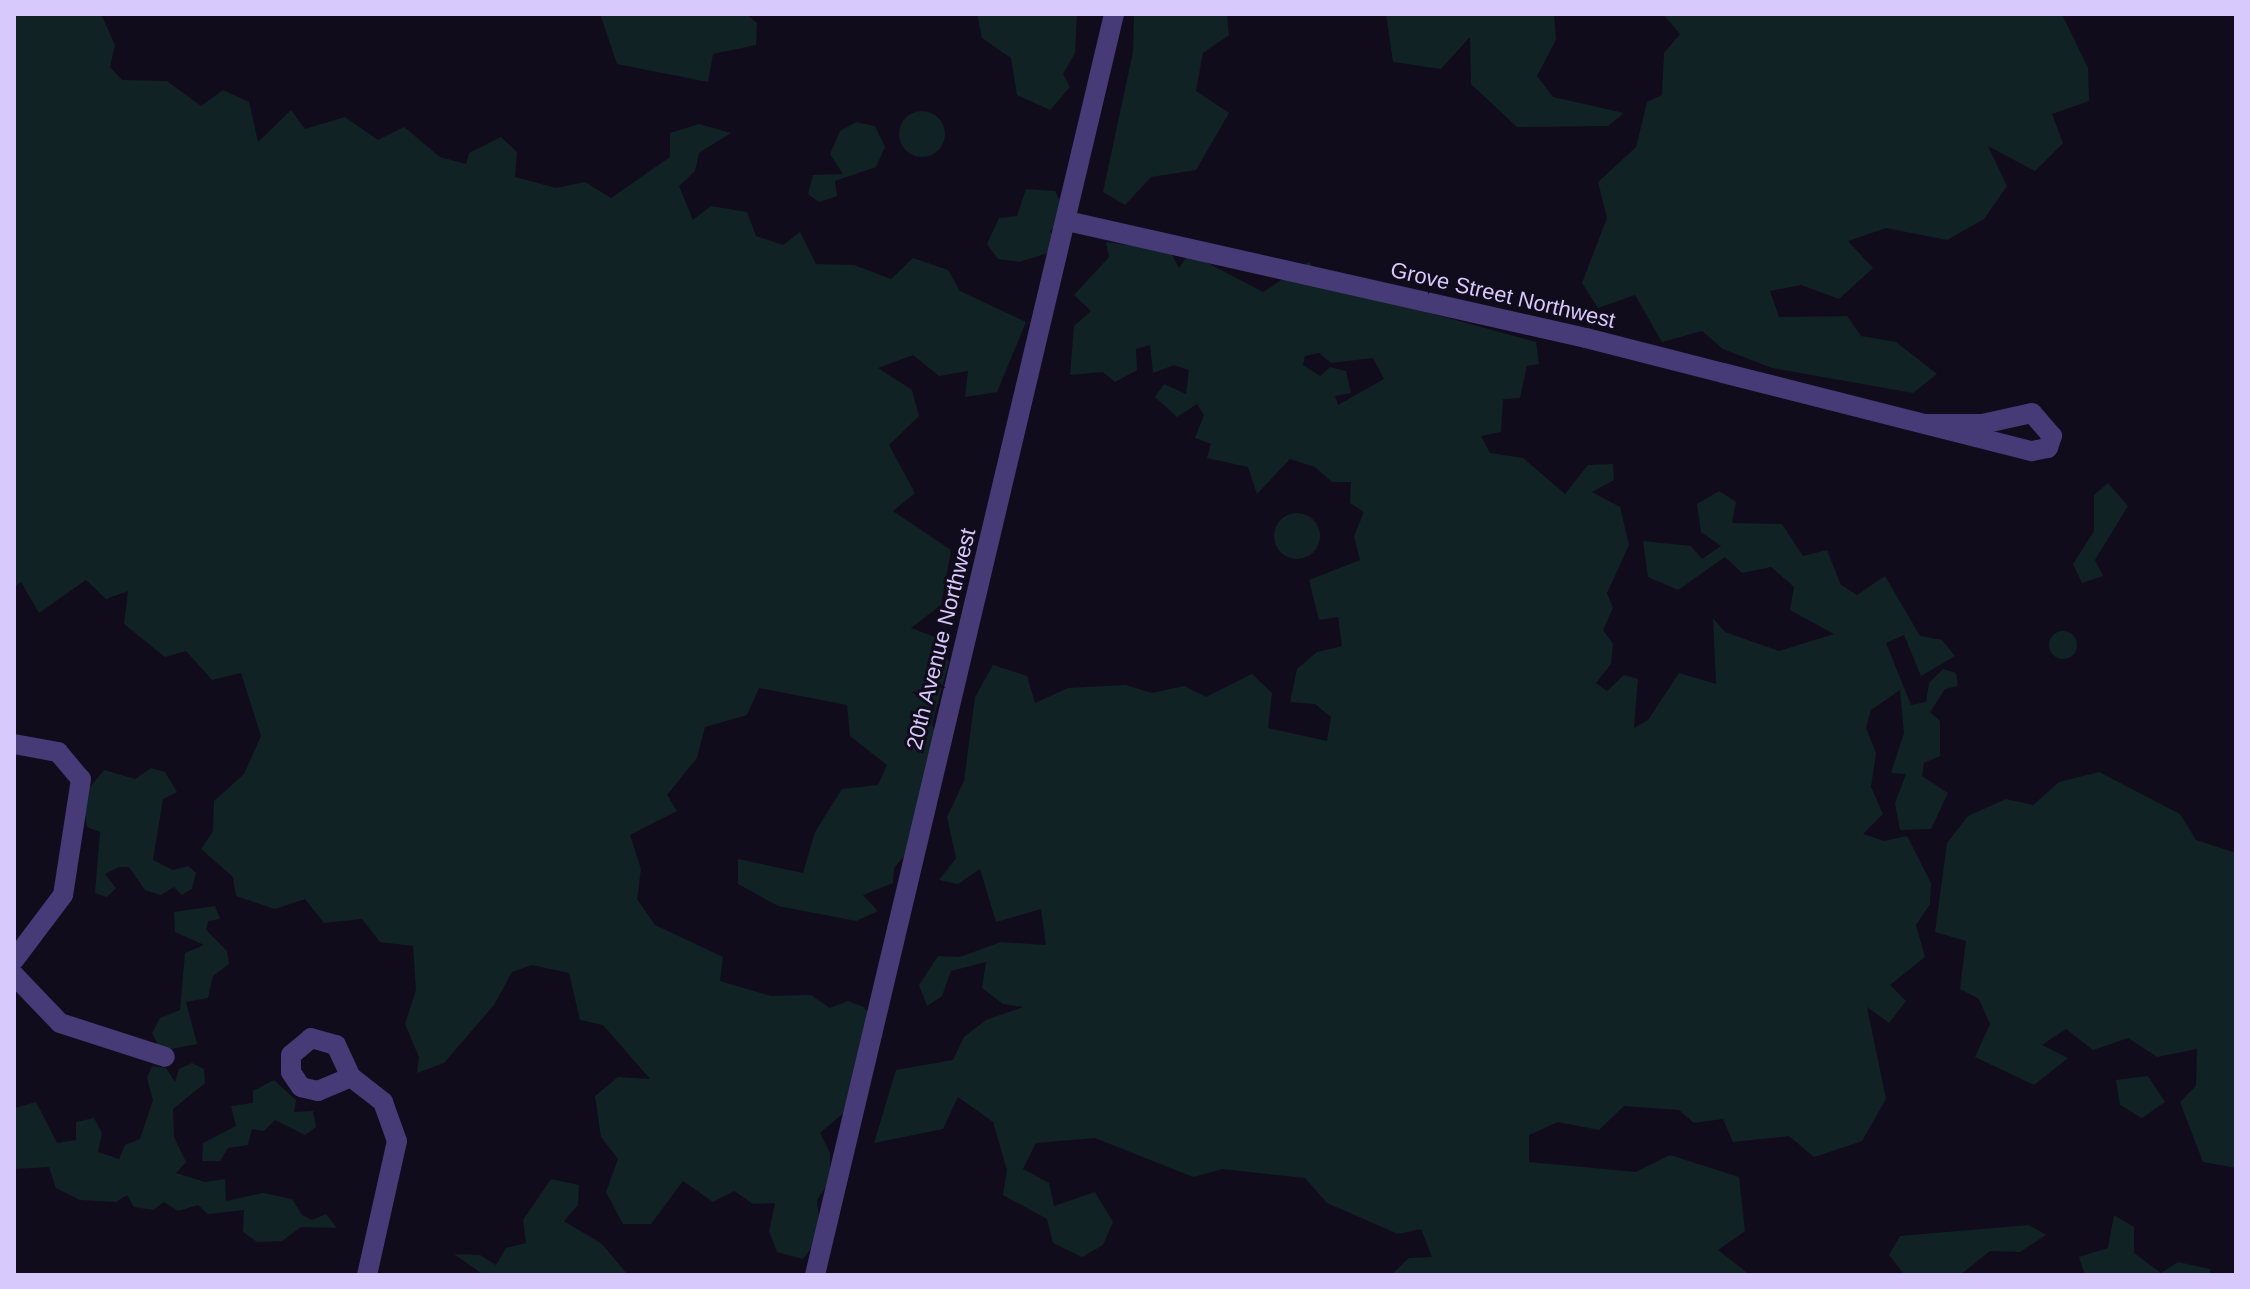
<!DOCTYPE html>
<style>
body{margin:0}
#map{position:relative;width:2250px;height:1289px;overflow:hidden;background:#110c1b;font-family:Helvetica,sans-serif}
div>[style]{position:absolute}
.green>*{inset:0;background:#102224}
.round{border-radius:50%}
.minor>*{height:20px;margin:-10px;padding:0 10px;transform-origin:10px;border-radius:10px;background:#463a77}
span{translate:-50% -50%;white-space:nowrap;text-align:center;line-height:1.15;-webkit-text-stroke:6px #110c1b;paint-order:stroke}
.street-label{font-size:22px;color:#d7c9fb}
.frame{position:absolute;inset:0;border:16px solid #d7c9fb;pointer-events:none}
</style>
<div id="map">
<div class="green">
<div style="clip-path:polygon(14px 14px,101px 14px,115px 45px,110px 67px,122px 80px,167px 81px,201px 106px,223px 90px,249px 102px,258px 142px,291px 110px,305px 129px,345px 117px,378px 140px,404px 127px,440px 157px,466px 164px,469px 153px,501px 137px,517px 152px,515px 177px,556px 188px,585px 182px,611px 198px,670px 157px,670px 133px,699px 124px,731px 133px,699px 153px,695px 171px,679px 186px,693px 220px,711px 206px,747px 212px,756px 236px,783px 245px,800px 232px,816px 264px,854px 265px,891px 279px,913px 258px,948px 270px,960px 291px,1026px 322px,997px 392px,965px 397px,968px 371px,939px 376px,913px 355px,878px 368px,912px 390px,919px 416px,889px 445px,915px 493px,893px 511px,951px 550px,941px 605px,911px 628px,937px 638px,949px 662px,932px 724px,944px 753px,925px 832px,894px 868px,893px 883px,863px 895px,878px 911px,856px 921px,778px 906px,738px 884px,738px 859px,803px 873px,815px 832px,842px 789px,878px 785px,887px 765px,850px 736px,847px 705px,759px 688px,747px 715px,705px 727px,697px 758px,667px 795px,677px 811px,630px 835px,641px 869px,637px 899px,655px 925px,723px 957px,720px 981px,771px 996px,811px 995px,830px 1008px,848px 1001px,864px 1007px,883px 1036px,861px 1058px,847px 1110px,820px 1133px,830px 1153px,830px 1181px,817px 1200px,821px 1235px,803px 1259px,777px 1252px,769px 1231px,775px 1203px,753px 1204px,734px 1191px,713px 1202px,683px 1181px,651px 1224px,623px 1224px,606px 1192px,618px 1159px,601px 1137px,595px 1096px,618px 1077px,650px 1079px,603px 1025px,580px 1020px,569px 973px,532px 965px,512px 972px,494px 1005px,444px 1063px,417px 1073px,419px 1057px,405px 1024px,416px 990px,413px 946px,380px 942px,362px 919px,324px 923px,305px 899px,275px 909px,236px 896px,233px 877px,201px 849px,213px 831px,214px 801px,244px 774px,261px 736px,241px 673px,212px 680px,186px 651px,165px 657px,124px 624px,128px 591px,106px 599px,86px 580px,39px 613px,21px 582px,14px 588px)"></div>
<div style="clip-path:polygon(600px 14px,746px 14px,757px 23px,756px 45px,713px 54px,708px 82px,617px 64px)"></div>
<div style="clip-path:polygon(977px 14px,1077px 14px,1075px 53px,1063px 74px,1070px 87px,1050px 110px,1017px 95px,1011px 58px,982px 38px)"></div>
<div style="clip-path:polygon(1134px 14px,1227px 14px,1229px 35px,1203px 53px,1196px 91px,1229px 113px,1196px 170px,1151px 177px,1125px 205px,1103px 192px,1133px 52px)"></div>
<div style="clip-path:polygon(1386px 14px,1554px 14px,1556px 40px,1537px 76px,1553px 97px,1624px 113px,1608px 126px,1517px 127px,1471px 84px,1470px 37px,1441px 69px,1393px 62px)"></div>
<div style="clip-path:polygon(1663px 14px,2062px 14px,2088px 68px,2089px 101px,2052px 114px,2063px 143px,2035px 171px,1988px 146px,2007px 186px,1984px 219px,1947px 240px,1886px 228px,1848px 241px,1873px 268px,1839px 299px,1801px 285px,1770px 291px,1779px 317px,1847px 316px,1861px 336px,1896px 342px,1937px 374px,1913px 393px,1772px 368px,1723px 349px,1702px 331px,1662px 342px,1635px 295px,1598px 308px,1582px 283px,1607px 218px,1598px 182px,1636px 147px,1647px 102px,1662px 95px,1664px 53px,1680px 34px)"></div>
<div class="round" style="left:899px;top:111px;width:46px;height:46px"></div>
<div style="clip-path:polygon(856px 122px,875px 126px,885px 147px,876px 167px,835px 181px,837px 196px,819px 202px,808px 194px,813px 175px,843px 174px,830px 154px,840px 131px)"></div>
<div style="clip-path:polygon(1026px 189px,1055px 191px,1067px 215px,1050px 231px,1061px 249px,1019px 262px,998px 259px,987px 244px,999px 218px,1017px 216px)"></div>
<div style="clip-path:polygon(evenodd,1106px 242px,1170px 251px,1179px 268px,1189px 253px,1263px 292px,1309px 262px,1324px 284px,1536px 342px,1539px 364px,1527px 366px,1520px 398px,1503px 399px,1501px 432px,1481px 436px,1490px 453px,1523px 458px,1565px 494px,1588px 465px,1613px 464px,1614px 480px,1592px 492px,1620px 507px,1629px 545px,1607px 593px,1613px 608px,1603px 630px,1613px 644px,1611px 664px,1596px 683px,1607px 691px,1624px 675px,1638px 679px,1634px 728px,1648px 720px,1679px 673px,1716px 684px,1713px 618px,1725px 632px,1779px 651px,1834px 634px,1790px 610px,1794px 587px,1771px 567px,1742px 573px,1725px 557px,1678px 590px,1648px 577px,1643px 541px,1691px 546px,1702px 559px,1721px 546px,1701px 532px,1697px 504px,1719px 491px,1736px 502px,1732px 523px,1782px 524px,1803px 556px,1827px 550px,1841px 585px,1857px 595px,1885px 576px,1920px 636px,1942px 640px,1955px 656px,1921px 676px,1904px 635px,1886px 643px,1911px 705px,1926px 702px,1929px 683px,1943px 669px,1956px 673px,1958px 686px,1945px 689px,1930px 712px,1940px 721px,1940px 756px,1924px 763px,1922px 776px,1948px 793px,1931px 829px,1900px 830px,1895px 803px,1906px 774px,1891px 773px,1904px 733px,1900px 690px,1871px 710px,1866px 728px,1876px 753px,1871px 787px,1883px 814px,1863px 834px,1884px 841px,1907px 836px,1931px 883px,1930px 904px,1916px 925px,1925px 957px,1890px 985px,1906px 1001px,1889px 1023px,1867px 1007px,1886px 1099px,1862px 1141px,1814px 1157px,1789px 1136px,1733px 1142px,1723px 1119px,1694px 1123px,1679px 1110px,1624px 1106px,1599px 1130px,1558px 1122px,1529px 1135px,1529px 1162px,1636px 1172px,1670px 1155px,1739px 1177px,1745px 1231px,1718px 1250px,1750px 1275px,1391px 1275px,1409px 1258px,1432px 1257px,1421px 1229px,1398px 1234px,1327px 1203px,1305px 1178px,1223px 1169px,1193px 1177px,1095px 1138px,1036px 1143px,1023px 1169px,1049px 1183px,1054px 1206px,1095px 1192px,1113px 1222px,1103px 1245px,1082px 1257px,1053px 1243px,1047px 1219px,1003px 1195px,1007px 1170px,993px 1122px,958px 1097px,943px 1129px,874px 1143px,896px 1070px,953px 1060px,964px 1037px,986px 1020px,1023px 1007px,1003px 1004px,982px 988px,986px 962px,951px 971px,942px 996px,927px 1006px,919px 985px,938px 956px,960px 957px,1001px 942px,1046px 945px,1041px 909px,996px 922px,980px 869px,958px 884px,939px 880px,956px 858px,947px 817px,964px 781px,975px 697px,993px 665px,1027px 676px,1035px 703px,1068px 688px,1126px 685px,1152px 693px,1184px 686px,1206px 697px,1252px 674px,1272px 693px,1268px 728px,1327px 741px,1331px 717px,1315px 704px,1290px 702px,1297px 669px,1317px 652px,1342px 646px,1338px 617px,1319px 620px,1309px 580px,1360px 560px,1354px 536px,1364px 512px,1350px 503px,1351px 482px,1332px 482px,1315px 467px,1290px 459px,1257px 494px,1248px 467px,1207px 458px,1211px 444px,1195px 438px,1204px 415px,1197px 404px,1177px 417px,1155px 397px,1164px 384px,1186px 394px,1189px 370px,1174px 365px,1153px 373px,1150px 345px,1136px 349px,1137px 370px,1115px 382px,1103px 372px,1070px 375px,1074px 326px,1091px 311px,1074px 295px,1109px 257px,1106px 242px,1319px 353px,1331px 363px,1373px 358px,1384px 379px,1338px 405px,1335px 396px,1351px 393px,1346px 371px,1330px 367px,1320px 376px,1303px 365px,1305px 356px,1319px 353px)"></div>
<div style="clip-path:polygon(2108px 483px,2128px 506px,2095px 560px,2103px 576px,2082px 583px,2073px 564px,2094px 531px,2094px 495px)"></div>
<div class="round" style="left:1274px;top:513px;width:46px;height:46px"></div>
<div class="round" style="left:2049px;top:631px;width:28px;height:28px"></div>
<div style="clip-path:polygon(151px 768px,165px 772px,177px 792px,163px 799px,153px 860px,173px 870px,188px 866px,196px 873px,192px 889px,182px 895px,174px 887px,161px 895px,145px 890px,129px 867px,119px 867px,105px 874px,116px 888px,107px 897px,95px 893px,100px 832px,87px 827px,82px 797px,104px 770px,135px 779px)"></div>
<div style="clip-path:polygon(2099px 772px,2180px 814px,2196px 840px,2236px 853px,2236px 1168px,2203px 1162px,2180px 1102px,2196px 1086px,2197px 1049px,2157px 1057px,2128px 1038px,2093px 1050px,2066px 1029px,2042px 1045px,2068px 1058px,2034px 1085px,1975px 1057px,1990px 1024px,1979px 999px,1960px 989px,1966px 941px,1935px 932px,1947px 843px,1968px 816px,2006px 799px,2033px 805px,2059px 782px)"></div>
<div style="clip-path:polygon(215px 906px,220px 919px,208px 921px,206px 930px,227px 951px,229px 964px,213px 976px,208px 998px,186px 1002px,197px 1044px,161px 1051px,152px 1033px,160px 1018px,180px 1010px,185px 953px,204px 945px,175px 932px,174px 912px)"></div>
<div style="clip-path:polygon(192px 1063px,204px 1069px,205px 1083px,173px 1109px,174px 1137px,186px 1162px,176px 1173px,205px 1182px,225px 1179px,226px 1201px,263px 1193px,292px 1199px,302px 1215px,312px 1220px,326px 1214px,337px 1228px,301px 1227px,282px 1241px,257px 1242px,243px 1232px,244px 1210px,208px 1214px,198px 1205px,178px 1211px,164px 1202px,153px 1210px,134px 1207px,127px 1195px,116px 1202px,80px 1200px,56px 1188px,49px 1167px,14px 1169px,15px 1108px,36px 1102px,57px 1143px,76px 1140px,76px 1122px,94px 1118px,102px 1133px,98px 1152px,119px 1159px,125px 1145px,140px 1139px,153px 1100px,147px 1078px,152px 1066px,166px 1068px,175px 1082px,179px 1069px)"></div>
<div style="clip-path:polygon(2148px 1076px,2165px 1102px,2142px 1118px,2120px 1105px,2116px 1080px)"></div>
<div style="clip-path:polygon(274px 1080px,296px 1100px,294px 1112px,313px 1111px,316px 1127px,305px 1135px,275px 1120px,264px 1131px,252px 1129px,248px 1145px,228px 1148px,220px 1161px,202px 1161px,203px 1143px,236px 1126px,231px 1106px,253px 1103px,253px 1091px)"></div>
<div style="clip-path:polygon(551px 1179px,579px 1185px,578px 1205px,564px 1221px,602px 1244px,628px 1275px,484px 1275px,454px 1254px,480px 1255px,496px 1265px,506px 1248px,526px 1243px,523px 1220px)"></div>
<div style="clip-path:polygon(2114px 1215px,2134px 1227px,2134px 1253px,2161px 1273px,2178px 1262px,2210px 1269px,2210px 1275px,2085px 1275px,2079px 1257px,2108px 1248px)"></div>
<div style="clip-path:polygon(2029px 1225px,2046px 1235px,2020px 1252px,1990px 1251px,1960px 1275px,1905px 1275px,1889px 1255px,1900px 1236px)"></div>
</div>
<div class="minor">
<div style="left:1067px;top:221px;width:532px;rotate:12.7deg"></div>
<div style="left:1586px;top:338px;width:141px;rotate:14.3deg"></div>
<div style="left:1723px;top:373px;width:319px;rotate:14.2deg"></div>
<div style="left:2032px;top:451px;width:16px;rotate:-11deg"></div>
<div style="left:2048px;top:448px;width:13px;rotate:-72deg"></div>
<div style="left:2052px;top:436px;width:30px;rotate:-131deg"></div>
<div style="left:2032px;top:413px;width:51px;rotate:167.6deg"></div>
<div style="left:1982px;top:424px;width:56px;rotate:180deg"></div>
<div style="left:14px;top:744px;width:45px;rotate:10.3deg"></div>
<div style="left:58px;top:752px;width:35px;rotate:50deg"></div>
<div style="left:81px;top:779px;width:117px;rotate:98.8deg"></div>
<div style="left:63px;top:895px;width:81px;rotate:127deg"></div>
<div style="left:14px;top:975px;width:66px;rotate:46.2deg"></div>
<div style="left:60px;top:1023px;width:110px;rotate:17.9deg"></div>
<div style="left:311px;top:1038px;width:26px;rotate:16deg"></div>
<div style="left:336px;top:1045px;width:35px;rotate:65deg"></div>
<div style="left:351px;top:1077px;width:36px;rotate:157deg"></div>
<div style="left:318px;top:1091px;width:17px;rotate:-167deg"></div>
<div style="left:301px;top:1087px;width:18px;rotate:-124deg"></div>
<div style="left:291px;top:1072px;width:17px;rotate:-90deg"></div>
<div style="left:291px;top:1055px;width:26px;rotate:-40deg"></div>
<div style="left:351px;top:1077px;width:41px;rotate:38deg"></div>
<div style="left:383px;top:1102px;width:41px;rotate:70.3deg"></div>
<div style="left:397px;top:1141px;width:137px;rotate:102.6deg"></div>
<div style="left:815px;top:1275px;width:1296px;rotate:-76.66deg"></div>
</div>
<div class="street-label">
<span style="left:1503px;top:295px;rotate:13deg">Grove Street Northwest</span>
<span style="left:941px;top:639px;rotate:-76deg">20th Avenue Northwest</span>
</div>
<div class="frame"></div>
</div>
